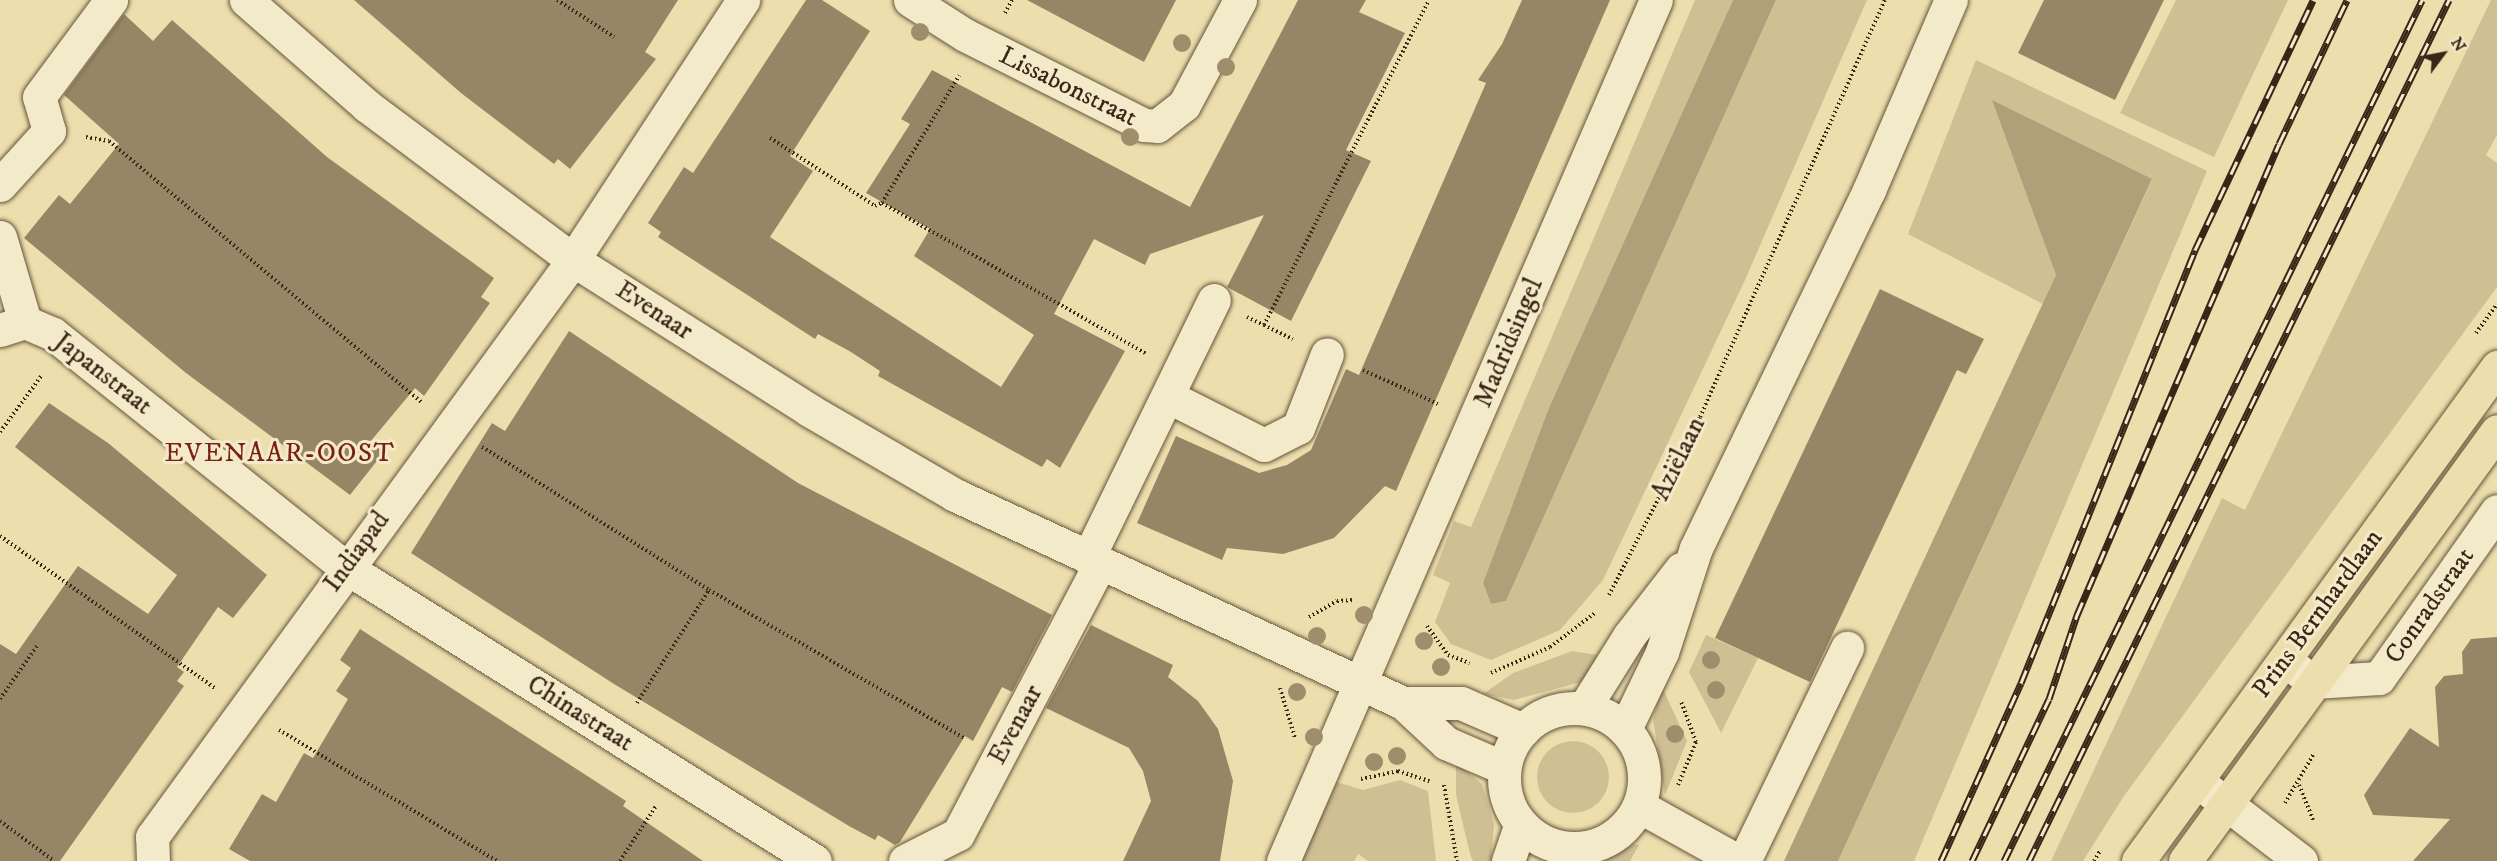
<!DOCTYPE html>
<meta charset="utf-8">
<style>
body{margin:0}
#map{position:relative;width:2497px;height:861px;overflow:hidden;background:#eddfad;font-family:"IM FELL DW Pica",serif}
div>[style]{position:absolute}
.green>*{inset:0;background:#cfc094}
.round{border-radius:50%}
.water>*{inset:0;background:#b0a07a}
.building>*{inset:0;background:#978665}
.path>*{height:4px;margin-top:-2px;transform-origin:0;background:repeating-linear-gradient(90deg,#3a2617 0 1.5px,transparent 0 4.5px)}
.roads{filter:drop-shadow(0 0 2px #67543c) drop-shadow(0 0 2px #67543c)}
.minor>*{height:33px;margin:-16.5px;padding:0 16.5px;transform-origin:16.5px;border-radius:16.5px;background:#f3eaca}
.minor>.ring{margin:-16.5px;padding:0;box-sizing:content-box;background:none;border:33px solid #f3eaca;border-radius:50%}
.major>*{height:33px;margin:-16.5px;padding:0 16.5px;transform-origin:16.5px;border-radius:16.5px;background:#eddfad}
.rail>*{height:7px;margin-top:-3.5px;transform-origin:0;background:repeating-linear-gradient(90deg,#f3eaca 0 14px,#3a2617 0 28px);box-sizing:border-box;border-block:2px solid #3a2617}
.trees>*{width:18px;height:18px;margin:-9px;border-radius:50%;background:#9f8e6c}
span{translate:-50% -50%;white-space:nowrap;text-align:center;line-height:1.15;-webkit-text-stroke:6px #f3eaca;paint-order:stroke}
.street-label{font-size:26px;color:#3a2617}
.neighbourhood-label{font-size:27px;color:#7a1f14;letter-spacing:1.5px}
.north{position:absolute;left:2413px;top:24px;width:60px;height:60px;-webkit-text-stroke:4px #f3eaca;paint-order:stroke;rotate:58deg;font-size:16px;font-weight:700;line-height:24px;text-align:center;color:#3a2617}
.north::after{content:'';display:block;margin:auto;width:21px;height:27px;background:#3a2617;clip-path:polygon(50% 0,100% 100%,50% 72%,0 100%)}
</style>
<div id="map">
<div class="green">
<div style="clip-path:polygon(1695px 0,1733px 0,1548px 410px,1483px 583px,1491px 604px,1506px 601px,1776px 0,1867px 0,1745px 280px,1603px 580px,1560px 630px,1491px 660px,1451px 644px,1435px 622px,1450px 583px,1433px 575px,1454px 521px,1471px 527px)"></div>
<div style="clip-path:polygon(2176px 0,2288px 0,2214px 157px,2120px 113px)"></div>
<div style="clip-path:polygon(2491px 0,2497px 0,2497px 135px,2486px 155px,2497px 163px,2497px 287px,2124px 796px,2083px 861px,2051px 861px,2222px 498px,2245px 510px)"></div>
<div style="clip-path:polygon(1976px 60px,2207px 171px,1914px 861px,1838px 861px,2152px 180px,1993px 101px,2056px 275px,2043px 304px,1908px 234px)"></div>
<div style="clip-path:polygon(1706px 635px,1758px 658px,1721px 733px,1689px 672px)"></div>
<div style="clip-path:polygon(1572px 651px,1603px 656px,1581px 682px,1514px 700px,1483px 694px,1513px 673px)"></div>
<div style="clip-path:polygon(1662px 687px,1687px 741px,1665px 795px,1653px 719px)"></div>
<div class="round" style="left:1537px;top:741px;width:72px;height:72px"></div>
<div style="clip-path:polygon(1456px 763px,1482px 784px,1494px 824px,1491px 861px,1473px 861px,1470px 854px,1456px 795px)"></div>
<div style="clip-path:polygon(1400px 780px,1428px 791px,1436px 861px,1368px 861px,1358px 854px,1354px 861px,1301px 861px,1337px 782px,1363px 790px)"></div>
<div style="clip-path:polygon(1634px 844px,1639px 845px,1630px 861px,1604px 861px)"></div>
</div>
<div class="water">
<div style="clip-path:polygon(1733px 0,1776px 0,1506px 601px,1491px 604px,1483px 583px,1548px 410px)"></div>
<div style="clip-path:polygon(1992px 100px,2152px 179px,1838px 861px,1784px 861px,2056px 275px)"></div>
</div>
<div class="building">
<div style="clip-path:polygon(354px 0,678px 0,645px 52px,656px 59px,570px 169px,558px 159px,554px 164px,461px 93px)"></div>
<div style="clip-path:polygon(806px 0,822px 0,870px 31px,790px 156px,813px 171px,770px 237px,1001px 387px,1034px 335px,914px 256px,930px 229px,866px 193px,910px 124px,901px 119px,932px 70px,1190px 207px,1298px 0,1366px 0,1359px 12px,1405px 33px,1346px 150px,1371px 161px,1291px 321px,1227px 287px,1264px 215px,1150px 254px,1145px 265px,1094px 239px,1054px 314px,1125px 351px,1060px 468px,1047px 459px,1042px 467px,878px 376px,880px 371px,851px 352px,818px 334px,815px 339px,658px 237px,661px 232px,648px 223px,684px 167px,693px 173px)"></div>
<div style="clip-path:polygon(1027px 0,1176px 0,1144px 62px)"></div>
<div style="clip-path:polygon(1522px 0,1610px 0,1396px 491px,1385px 486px,1334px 538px,1283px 554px,1227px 548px,1222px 560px,1137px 523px,1176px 436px,1259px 473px,1287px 465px,1311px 450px,1346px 369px,1359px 375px,1486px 83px,1478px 80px,1502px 44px)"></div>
<div style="clip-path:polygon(2044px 0,2164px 0,2115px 100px,2018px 53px)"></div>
<div style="clip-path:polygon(124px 14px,153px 41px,172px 20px,327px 157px,494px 278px,481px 297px,490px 303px,424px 396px,415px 388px,370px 442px,384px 452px,350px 495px,186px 373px,24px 238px,59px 195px,70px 204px,119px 144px,64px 95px)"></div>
<div style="clip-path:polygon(1880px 289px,1984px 339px,1966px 374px,1957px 370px,1810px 682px,1715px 638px)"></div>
<div style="clip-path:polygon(569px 331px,798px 483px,1052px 615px,1012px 692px,1002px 687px,973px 741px,965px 736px,900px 842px,895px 845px,878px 835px,875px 840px,849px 826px,614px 684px,411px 553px,492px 423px,505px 431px)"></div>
<div style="clip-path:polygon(49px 403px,108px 443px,267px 575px,233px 618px,218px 607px,177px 667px,184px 672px,177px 681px,184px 686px,60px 861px,0 861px,0 644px,16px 654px,78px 566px,148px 614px,177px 575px,15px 447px)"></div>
<div style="clip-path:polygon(1091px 625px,1173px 665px,1168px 677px,1198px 701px,1218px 729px,1233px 781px,1220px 861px,1123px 861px,1151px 801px,1143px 771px,1129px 748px,1046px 708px)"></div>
<div style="clip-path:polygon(360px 629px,626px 801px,623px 806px,703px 861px,250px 861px,229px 849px,262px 794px,276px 802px,304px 753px,313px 758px,348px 699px,336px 691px,351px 668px,340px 660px)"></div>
<div style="clip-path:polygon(2497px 637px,2497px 861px,2413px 861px,2450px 819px,2373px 815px,2364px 795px,2410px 728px,2439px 747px,2435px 687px,2444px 676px,2463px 674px,2462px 652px,2471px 639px)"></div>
</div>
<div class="path">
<div style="left:557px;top:0;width:68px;rotate:33deg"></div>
<div style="left:1005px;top:13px;width:15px;rotate:-62deg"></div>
<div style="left:86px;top:137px;width:23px;rotate:10deg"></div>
<div style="left:109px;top:141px;width:407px;rotate:39.9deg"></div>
<div style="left:770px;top:138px;width:125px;rotate:32.9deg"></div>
<div style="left:875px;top:206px;width:8px;rotate:-23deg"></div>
<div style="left:882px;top:203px;width:305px;rotate:29.7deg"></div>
<div style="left:882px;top:203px;width:149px;rotate:-58.8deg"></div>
<div style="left:1247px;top:317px;width:19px;rotate:25deg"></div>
<div style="left:1264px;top:325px;width:364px;rotate:-63.1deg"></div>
<div style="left:1264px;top:325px;width:32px;rotate:26deg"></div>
<div style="left:2476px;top:333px;width:36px;rotate:-54deg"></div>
<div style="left:1363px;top:370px;width:82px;rotate:24.4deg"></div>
<div style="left:0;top:432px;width:71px;rotate:-53.6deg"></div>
<div style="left:482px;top:447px;width:268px;rotate:32.2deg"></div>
<div style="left:709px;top:590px;width:297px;rotate:30.1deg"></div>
<div style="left:0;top:536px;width:263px;rotate:35.3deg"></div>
<div style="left:1609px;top:595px;width:200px;rotate:-62.9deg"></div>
<div style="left:1700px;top:417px;width:456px;rotate:-66.1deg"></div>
<div style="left:1309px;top:617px;width:32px;rotate:-30deg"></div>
<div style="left:1337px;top:601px;width:17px;rotate:-3deg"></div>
<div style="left:1427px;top:626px;width:36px;rotate:54deg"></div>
<div style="left:1448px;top:655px;width:23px;rotate:20deg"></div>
<div style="left:1491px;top:673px;width:64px;rotate:-23.8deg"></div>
<div style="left:1550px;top:647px;width:56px;rotate:-37.1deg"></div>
<div style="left:1280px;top:688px;width:52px;rotate:73.3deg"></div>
<div style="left:0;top:699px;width:65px;rotate:-55.1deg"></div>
<div style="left:637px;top:703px;width:134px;rotate:-57.5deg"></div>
<div style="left:279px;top:730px;width:254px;rotate:31deg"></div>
<div style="left:1361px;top:779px;width:38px;rotate:-12deg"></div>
<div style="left:1398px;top:771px;width:33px;rotate:18deg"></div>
<div style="left:1444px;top:785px;width:77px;rotate:80.3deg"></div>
<div style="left:1678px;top:785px;width:47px;rotate:-67.3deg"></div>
<div style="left:1696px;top:742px;width:44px;rotate:-110.1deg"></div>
<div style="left:2299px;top:785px;width:38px;rotate:68deg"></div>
<div style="left:2285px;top:803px;width:56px;rotate:-59.7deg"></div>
<div style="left:0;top:821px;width:67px;rotate:36.5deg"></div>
<div style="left:620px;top:861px;width:66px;rotate:-56.8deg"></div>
<div style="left:2094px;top:861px;width:12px;rotate:-59deg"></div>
</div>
<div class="roads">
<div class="minor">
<div style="left:246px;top:0;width:161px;rotate:41.2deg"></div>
<div style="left:367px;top:106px;width:257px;rotate:36.8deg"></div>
<div style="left:573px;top:260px;width:280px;rotate:32.4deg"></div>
<div style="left:809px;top:410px;width:169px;rotate:30.2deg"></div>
<div style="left:955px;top:495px;width:494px;rotate:24.9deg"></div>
<div style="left:1403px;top:703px;width:59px;rotate:42.9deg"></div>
<div style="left:1446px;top:743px;width:63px;rotate:23.3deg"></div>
<div style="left:910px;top:0;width:65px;rotate:32.5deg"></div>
<div style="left:965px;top:35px;width:200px;rotate:26.7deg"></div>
<div style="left:1144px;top:125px;width:13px;rotate:4deg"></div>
<div style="left:1157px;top:126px;width:34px;rotate:-38deg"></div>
<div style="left:1184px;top:105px;width:119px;rotate:-61.9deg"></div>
<div style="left:0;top:185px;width:73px;rotate:-47.8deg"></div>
<div style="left:49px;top:131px;width:35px;rotate:-106deg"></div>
<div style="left:39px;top:97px;width:121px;rotate:-53.4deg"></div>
<div style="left:0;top:237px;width:89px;rotate:73.6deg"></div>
<div style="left:0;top:330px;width:26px;rotate:-18deg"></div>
<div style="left:25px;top:322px;width:30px;rotate:23deg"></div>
<div style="left:53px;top:334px;width:374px;rotate:38.6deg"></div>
<div style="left:345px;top:567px;width:554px;rotate:32.03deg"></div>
<div style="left:1169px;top:397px;width:106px;rotate:26.8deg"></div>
<div style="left:1264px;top:445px;width:38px;rotate:-27deg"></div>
<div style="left:1298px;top:428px;width:79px;rotate:-68.6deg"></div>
<div style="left:1088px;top:558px;width:287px;rotate:-64deg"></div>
<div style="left:2285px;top:660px;width:36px;rotate:38deg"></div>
<div style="left:2313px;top:682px;width:66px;rotate:-3.5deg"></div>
<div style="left:2379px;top:678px;width:204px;rotate:-54.8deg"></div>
<div style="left:1403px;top:703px;width:58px"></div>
<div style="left:1461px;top:703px;width:68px;rotate:23.5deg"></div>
<div class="ring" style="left:1504px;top:708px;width:107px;height:107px"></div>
<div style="left:1584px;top:708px;width:85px;rotate:-58deg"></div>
<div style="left:1629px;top:636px;width:85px;rotate:-52.2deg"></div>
<div style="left:1625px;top:729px;width:85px;rotate:-64.3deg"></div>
<div style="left:1662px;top:652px;width:109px;rotate:-71.9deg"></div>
<div style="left:1696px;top:548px;width:398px;rotate:-64.2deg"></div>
<div style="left:1869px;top:190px;width:207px;rotate:-66.7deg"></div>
<div style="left:2198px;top:782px;width:130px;rotate:37.5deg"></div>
<div style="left:1639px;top:806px;width:113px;rotate:29.1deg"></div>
<div style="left:153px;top:861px;width:24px;rotate:-92deg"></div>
<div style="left:152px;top:837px;width:714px;rotate:-53.88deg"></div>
<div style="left:573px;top:260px;width:311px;rotate:-56.8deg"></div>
<div style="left:905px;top:861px;width:59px;rotate:-27deg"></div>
<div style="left:958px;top:834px;width:305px;rotate:-62.3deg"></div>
<div style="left:1283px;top:861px;width:938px;rotate:-66.58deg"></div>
<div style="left:1508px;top:861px;width:39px;rotate:-71deg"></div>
<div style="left:1744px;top:861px;width:237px;rotate:-64.2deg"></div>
</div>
<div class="major">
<div style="left:2138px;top:861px;width:611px;rotate:-53.99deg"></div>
<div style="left:2185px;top:861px;width:531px;rotate:-54.04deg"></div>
</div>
</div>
<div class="rail">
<div style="left:1941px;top:861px;width:195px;rotate:-65.8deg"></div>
<div style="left:2021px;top:683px;width:467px;rotate:-68.1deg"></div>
<div style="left:2195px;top:250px;width:276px;rotate:-64.7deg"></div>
<div style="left:1972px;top:861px;width:179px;rotate:-64.6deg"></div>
<div style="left:2049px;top:699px;width:89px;rotate:-71.6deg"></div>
<div style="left:2077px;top:615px;width:512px;rotate:-66.79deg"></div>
<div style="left:2279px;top:144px;width:159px;rotate:-64.7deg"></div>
<div style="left:2004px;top:861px;width:957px;rotate:-64.1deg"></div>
<div style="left:2029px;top:861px;width:958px;rotate:-64deg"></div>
</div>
<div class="trees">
<div style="left:920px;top:32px"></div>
<div style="left:1182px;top:43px"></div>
<div style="left:1226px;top:67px"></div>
<div style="left:1130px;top:137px"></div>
<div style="left:1364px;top:615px"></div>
<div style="left:1317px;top:636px"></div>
<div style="left:1424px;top:641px"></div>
<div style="left:1711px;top:660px"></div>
<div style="left:1441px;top:667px"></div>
<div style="left:1716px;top:690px"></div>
<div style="left:1297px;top:692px"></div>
<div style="left:1675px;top:734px"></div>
<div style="left:1314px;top:737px"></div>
<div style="left:1397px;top:756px"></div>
<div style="left:1374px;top:762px"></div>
</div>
<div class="street-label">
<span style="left:1068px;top:87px;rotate:26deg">Lissabonstraat</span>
<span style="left:654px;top:311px;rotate:33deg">Evenaar</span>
<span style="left:1509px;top:343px;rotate:-67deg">Madridsingel</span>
<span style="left:103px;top:374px;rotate:38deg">Japanstraat</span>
<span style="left:1679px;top:459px;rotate:-64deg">Aziëlaan</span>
<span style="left:357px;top:552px;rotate:-54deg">Indiapad</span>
<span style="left:2430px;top:606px;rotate:-55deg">Conradstraat</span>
<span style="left:2318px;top:614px;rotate:-54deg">Prins Bernhardlaan</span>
<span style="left:580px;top:714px;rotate:32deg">Chinastraat</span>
<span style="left:1016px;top:725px;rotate:-62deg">Evenaar</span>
</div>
<div class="neighbourhood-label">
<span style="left:280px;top:454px">EVENAAR-OOST</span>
</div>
<div class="north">N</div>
</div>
